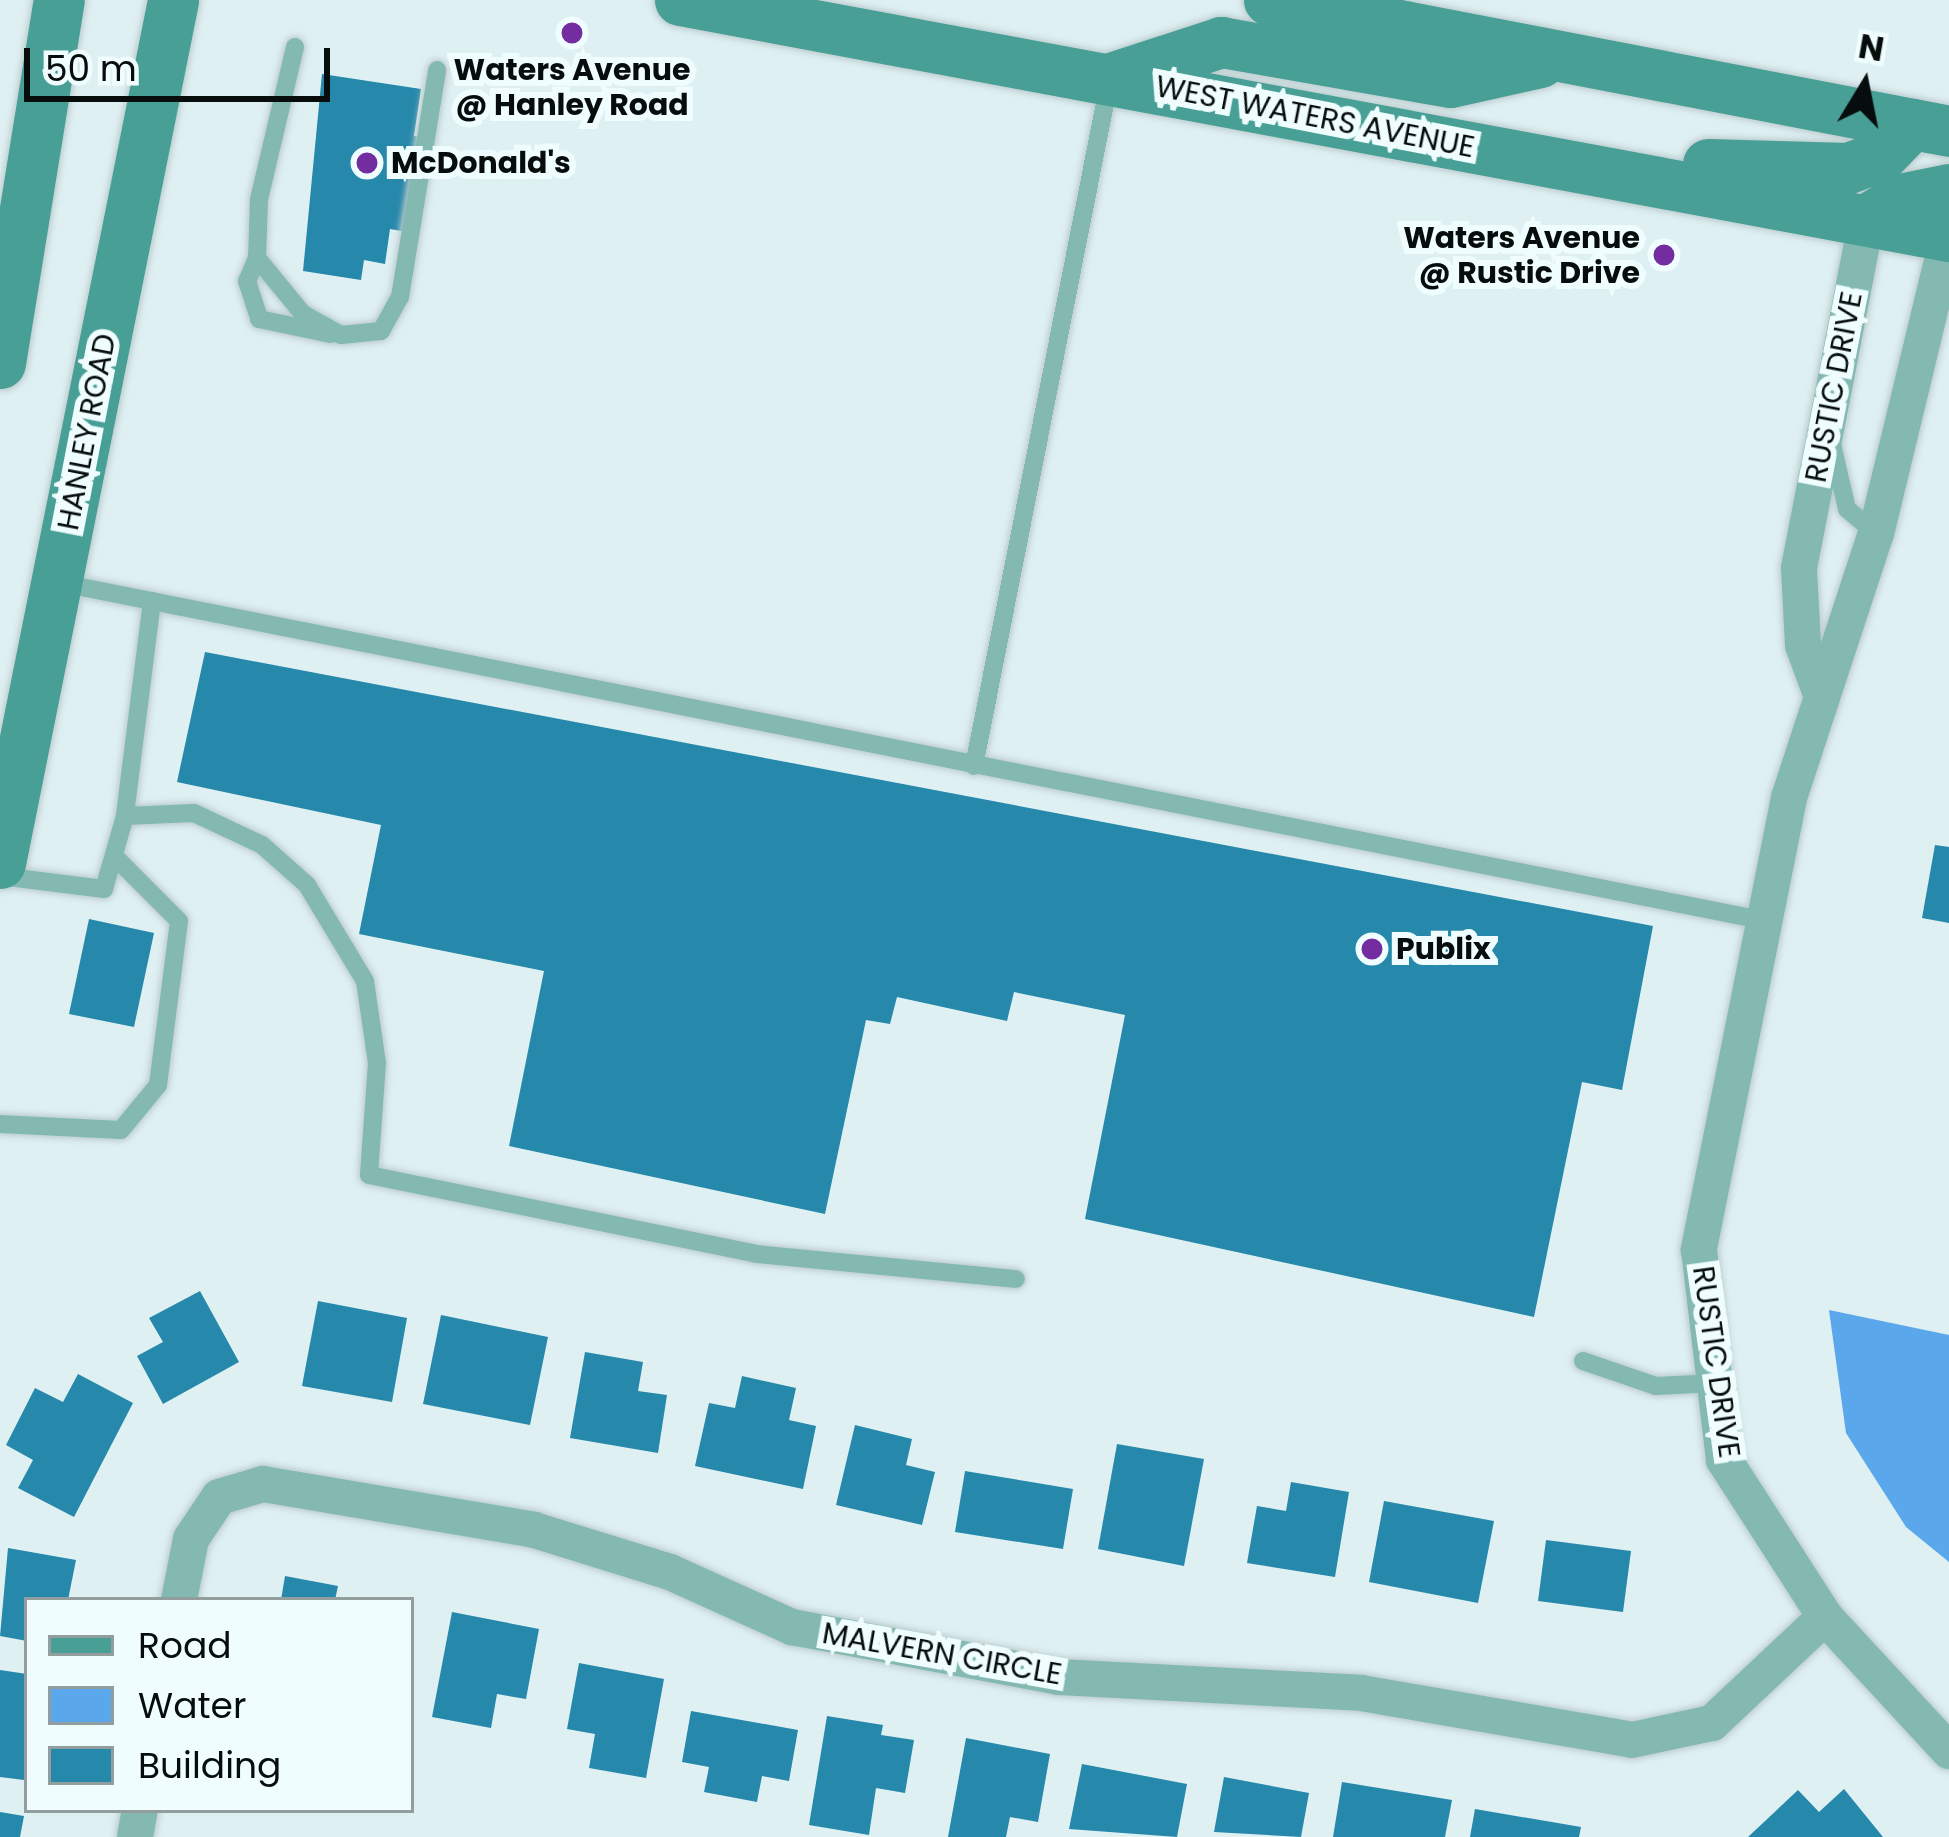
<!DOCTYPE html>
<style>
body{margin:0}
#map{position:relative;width:1949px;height:1837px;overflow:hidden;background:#dff0f3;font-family:Poppins,sans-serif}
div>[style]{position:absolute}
.water>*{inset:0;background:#5aa7eb}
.building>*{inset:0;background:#2688aa}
.roads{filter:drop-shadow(0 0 3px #bcccce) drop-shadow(0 0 3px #bcccce)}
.lane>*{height:18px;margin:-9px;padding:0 9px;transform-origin:9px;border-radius:9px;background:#84b9b2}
.street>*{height:36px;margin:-18px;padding:0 18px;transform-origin:18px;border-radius:18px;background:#84b9b2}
.secondary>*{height:51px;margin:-25.5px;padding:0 25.5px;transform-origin:25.5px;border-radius:25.5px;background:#479f95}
.dots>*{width:33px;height:33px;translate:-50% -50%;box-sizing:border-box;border:6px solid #effdff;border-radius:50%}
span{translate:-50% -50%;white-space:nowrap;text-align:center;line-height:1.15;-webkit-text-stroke:12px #effdff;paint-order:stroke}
.poi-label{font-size:30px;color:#070d0d;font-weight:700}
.left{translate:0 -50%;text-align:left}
.right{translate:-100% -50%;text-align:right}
.street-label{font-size:30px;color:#070d0d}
.legend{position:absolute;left:24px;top:1597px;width:390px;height:216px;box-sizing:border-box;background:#effdff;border:3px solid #929d9e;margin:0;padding:15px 21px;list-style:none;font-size:36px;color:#070d0d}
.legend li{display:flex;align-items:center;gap:24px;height:60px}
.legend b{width:60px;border:3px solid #929d9e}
.north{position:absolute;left:1805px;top:24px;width:120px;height:120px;-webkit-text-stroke:9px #effdff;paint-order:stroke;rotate:10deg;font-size:33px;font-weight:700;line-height:48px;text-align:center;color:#070d0d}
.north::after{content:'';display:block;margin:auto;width:42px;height:54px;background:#070d0d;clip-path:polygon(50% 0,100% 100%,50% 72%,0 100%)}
.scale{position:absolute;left:24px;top:48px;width:306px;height:54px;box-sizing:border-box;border:6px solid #070d0d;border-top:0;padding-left:15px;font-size:36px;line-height:42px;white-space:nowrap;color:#070d0d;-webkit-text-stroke:9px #effdff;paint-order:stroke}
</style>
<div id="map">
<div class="water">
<div style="clip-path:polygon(1829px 1310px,1949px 1335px,1949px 1562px,1906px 1527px,1846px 1433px)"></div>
</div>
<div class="building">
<div style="clip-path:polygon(322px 74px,421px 89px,414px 136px,423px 138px,407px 232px,390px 229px,385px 264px,364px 260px,361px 280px,303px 271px)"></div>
<div style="clip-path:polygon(205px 652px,1653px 926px,1622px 1090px,1582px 1082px,1534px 1317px,1085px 1219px,1125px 1015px,1014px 992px,1007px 1021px,897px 997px,890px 1024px,866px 1020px,825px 1214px,509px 1146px,544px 971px,359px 934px,381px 825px,177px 782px)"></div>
<div style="clip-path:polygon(1935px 845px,1949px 847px,1949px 923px,1922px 918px)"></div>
<div style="clip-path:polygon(89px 919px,154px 933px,134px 1027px,69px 1014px)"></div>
<div style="clip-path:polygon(200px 1291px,239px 1362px,163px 1404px,137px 1356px,163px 1342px,149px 1318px)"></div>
<div style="clip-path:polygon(318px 1301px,407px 1318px,392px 1402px,302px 1386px)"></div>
<div style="clip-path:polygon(441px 1315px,548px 1337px,530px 1425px,423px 1404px)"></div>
<div style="clip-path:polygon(585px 1352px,643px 1362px,638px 1391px,667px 1395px,658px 1453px,570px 1438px)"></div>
<div style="clip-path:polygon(78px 1374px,133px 1403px,74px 1517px,18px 1488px,33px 1460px,6px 1445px,35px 1388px,63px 1402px)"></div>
<div style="clip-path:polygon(742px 1376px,796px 1388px,789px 1420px,816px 1426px,803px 1489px,695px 1466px,709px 1403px,735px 1408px)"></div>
<div style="clip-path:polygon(855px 1425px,912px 1439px,906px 1465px,935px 1472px,922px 1525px,836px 1505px)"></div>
<div style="clip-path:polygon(1117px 1444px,1204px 1459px,1184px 1566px,1098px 1549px)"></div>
<div style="clip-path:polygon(965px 1471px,1073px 1489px,1063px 1549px,955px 1532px)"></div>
<div style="clip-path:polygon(1291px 1482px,1349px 1492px,1335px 1577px,1247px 1563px,1257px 1506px,1286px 1511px)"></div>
<div style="clip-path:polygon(1384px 1501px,1494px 1521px,1478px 1603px,1369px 1582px)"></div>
<div style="clip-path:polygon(1546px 1540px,1631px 1551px,1623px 1612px,1538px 1601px)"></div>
<div style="clip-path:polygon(8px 1548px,76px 1560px,68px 1600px,27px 1600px,27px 1641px,0 1636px)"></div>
<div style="clip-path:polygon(285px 1576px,338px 1586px,335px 1600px,281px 1600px)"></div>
<div style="clip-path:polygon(452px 1612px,539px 1629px,526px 1699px,497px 1694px,491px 1728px,432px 1717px)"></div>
<div style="clip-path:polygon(579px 1663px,664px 1679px,646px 1778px,589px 1768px,595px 1734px,567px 1729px)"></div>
<div style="clip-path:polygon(0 1670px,27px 1674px,24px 1780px,0 1777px)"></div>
<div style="clip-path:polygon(691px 1711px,798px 1730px,789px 1781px,762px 1776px,757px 1802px,704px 1792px,709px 1767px,682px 1762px)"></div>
<div style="clip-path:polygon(827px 1716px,883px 1725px,881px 1735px,914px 1740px,905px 1793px,876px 1788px,869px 1835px,809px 1825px)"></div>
<div style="clip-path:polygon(966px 1738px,1050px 1754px,1038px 1822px,1010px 1817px,1006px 1837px,948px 1837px)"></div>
<div style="clip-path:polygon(1082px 1764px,1187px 1784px,1177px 1837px,1069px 1829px)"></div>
<div style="clip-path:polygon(1224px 1777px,1309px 1793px,1301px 1837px,1214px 1832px)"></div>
<div style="clip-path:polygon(1342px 1782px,1452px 1800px,1445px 1837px,1333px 1837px)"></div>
<div style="clip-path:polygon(1844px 1789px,1883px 1837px,1748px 1837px,1798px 1790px,1819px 1812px)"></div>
<div style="clip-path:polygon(1475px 1809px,1581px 1827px,1579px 1837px,1470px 1837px)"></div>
<div style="clip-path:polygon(0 1812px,24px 1816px,20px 1837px,0 1837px)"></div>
</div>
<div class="roads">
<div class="lane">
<div style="left:295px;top:47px;width:156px;rotate:103.3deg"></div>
<div style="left:259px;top:199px;width:59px;rotate:91.9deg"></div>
<div style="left:257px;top:258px;width:72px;rotate:50.6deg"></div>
<div style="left:303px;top:314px;width:43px;rotate:28.9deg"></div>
<div style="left:341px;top:335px;width:40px;rotate:-5.7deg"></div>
<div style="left:381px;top:331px;width:39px;rotate:-61deg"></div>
<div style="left:400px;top:297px;width:230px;rotate:-80.7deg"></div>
<div style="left:257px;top:258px;width:25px;rotate:113deg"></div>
<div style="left:247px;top:281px;width:40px;rotate:72deg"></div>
<div style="left:259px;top:319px;width:73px;rotate:11.9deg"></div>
<div style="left:1832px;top:444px;width:67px;rotate:77deg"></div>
<div style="left:1847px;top:509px;width:38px;rotate:40deg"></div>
<div style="left:61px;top:583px;width:1738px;rotate:11.21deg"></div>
<div style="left:152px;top:601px;width:217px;rotate:97.2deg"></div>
<div style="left:125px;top:816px;width:69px;rotate:-2.5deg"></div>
<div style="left:194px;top:813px;width:75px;rotate:25.2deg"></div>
<div style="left:262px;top:845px;width:60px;rotate:41.6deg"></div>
<div style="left:307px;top:885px;width:112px;rotate:58.9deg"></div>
<div style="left:365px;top:981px;width:83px;rotate:81.7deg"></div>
<div style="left:377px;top:1063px;width:112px;rotate:94.1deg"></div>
<div style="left:369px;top:1175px;width:395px;rotate:11.5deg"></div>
<div style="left:756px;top:1254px;width:261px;rotate:5.5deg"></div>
<div style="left:974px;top:766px;width:696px;rotate:-78.82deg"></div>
<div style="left:0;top:876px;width:105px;rotate:7.1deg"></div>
<div style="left:104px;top:889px;width:76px;rotate:-74deg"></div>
<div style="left:0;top:1124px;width:121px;rotate:2.8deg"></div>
<div style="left:121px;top:1130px;width:58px;rotate:-50.6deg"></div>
<div style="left:158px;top:1085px;width:165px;rotate:-82.7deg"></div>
<div style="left:179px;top:921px;width:92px;rotate:-135deg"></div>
<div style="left:1583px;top:1361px;width:77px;rotate:18.9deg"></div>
<div style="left:1656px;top:1386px;width:59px;rotate:-2.9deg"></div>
</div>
<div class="street">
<div style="left:1948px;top:236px;width:306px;rotate:103.6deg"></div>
<div style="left:1876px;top:533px;width:279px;rotate:108.2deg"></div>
<div style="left:1789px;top:798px;width:461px;rotate:101.3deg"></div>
<div style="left:1699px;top:1250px;width:211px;rotate:83.2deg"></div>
<div style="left:1724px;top:1460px;width:187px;rotate:57.2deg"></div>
<div style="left:1825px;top:1617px;width:183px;rotate:47.2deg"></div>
<div style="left:1821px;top:694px;width:52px;rotate:-110.2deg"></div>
<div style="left:1803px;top:645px;width:77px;rotate:-93deg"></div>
<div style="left:1799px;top:568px;width:356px;rotate:-79deg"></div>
<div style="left:179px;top:1600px;width:62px;rotate:-78.9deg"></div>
<div style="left:191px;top:1539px;width:50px;rotate:-56.3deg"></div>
<div style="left:219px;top:1497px;width:46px;rotate:-16.5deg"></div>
<div style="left:263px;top:1484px;width:275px;rotate:9.6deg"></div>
<div style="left:534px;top:1530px;width:142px;rotate:17.2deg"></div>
<div style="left:670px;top:1572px;width:134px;rotate:24.3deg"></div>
<div style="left:792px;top:1627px;width:271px;rotate:10.6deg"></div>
<div style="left:1058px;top:1677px;width:303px;rotate:3deg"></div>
<div style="left:1361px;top:1693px;width:275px;rotate:9.8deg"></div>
<div style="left:1632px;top:1740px;width:82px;rotate:-12deg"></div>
<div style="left:1712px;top:1723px;width:155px;rotate:-43.2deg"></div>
<div style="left:135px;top:1837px;width:27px;rotate:-80deg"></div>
</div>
<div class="secondary">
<div style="left:680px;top:0;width:1291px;rotate:10.54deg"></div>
<div style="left:1269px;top:0;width:693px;rotate:10.9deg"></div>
<div style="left:1114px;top:77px;width:113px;rotate:-18.1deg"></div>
<div style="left:1221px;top:42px;width:232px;rotate:9.9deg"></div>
<div style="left:1450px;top:82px;width:92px;rotate:-12.5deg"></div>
<div style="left:1708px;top:164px;width:140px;rotate:1.6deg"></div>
<div style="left:1848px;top:168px;width:35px;rotate:-20deg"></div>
<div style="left:1881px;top:156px;width:45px;rotate:-45.9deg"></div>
<div style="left:1867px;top:219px;width:39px;rotate:-31deg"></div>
<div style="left:1900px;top:199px;width:50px;rotate:-11.5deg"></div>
<div style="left:0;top:363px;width:368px;rotate:-80.8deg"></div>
<div style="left:0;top:863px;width:880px;rotate:-78.66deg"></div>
</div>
</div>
<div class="dots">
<div style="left:572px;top:33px;background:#732da1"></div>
<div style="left:367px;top:163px;background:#732da1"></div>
<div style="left:1664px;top:255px;background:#732da1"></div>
<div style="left:1372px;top:949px;background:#732da1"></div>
</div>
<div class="poi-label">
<span style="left:572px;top:87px">Waters Avenue<br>@ Hanley Road</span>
<span class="left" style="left:391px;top:163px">McDonald's</span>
<span class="right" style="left:1640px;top:255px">Waters Avenue<br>@ Rustic Drive</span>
<span class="left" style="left:1396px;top:949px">Publix</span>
</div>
<div class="street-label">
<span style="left:1315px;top:117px;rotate:11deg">WEST WATERS AVENUE</span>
<span style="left:1834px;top:387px;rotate:-79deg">RUSTIC DRIVE</span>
<span style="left:87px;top:432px;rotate:-79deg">HANLEY ROAD</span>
<span style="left:1716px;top:1362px;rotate:82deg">RUSTIC DRIVE</span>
<span style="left:942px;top:1654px;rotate:10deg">MALVERN CIRCLE</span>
</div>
<ul class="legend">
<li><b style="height:15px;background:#479f95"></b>Road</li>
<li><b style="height:33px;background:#5aa7eb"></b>Water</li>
<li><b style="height:33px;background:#2688aa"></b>Building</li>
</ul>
<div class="north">N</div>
<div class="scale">50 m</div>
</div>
